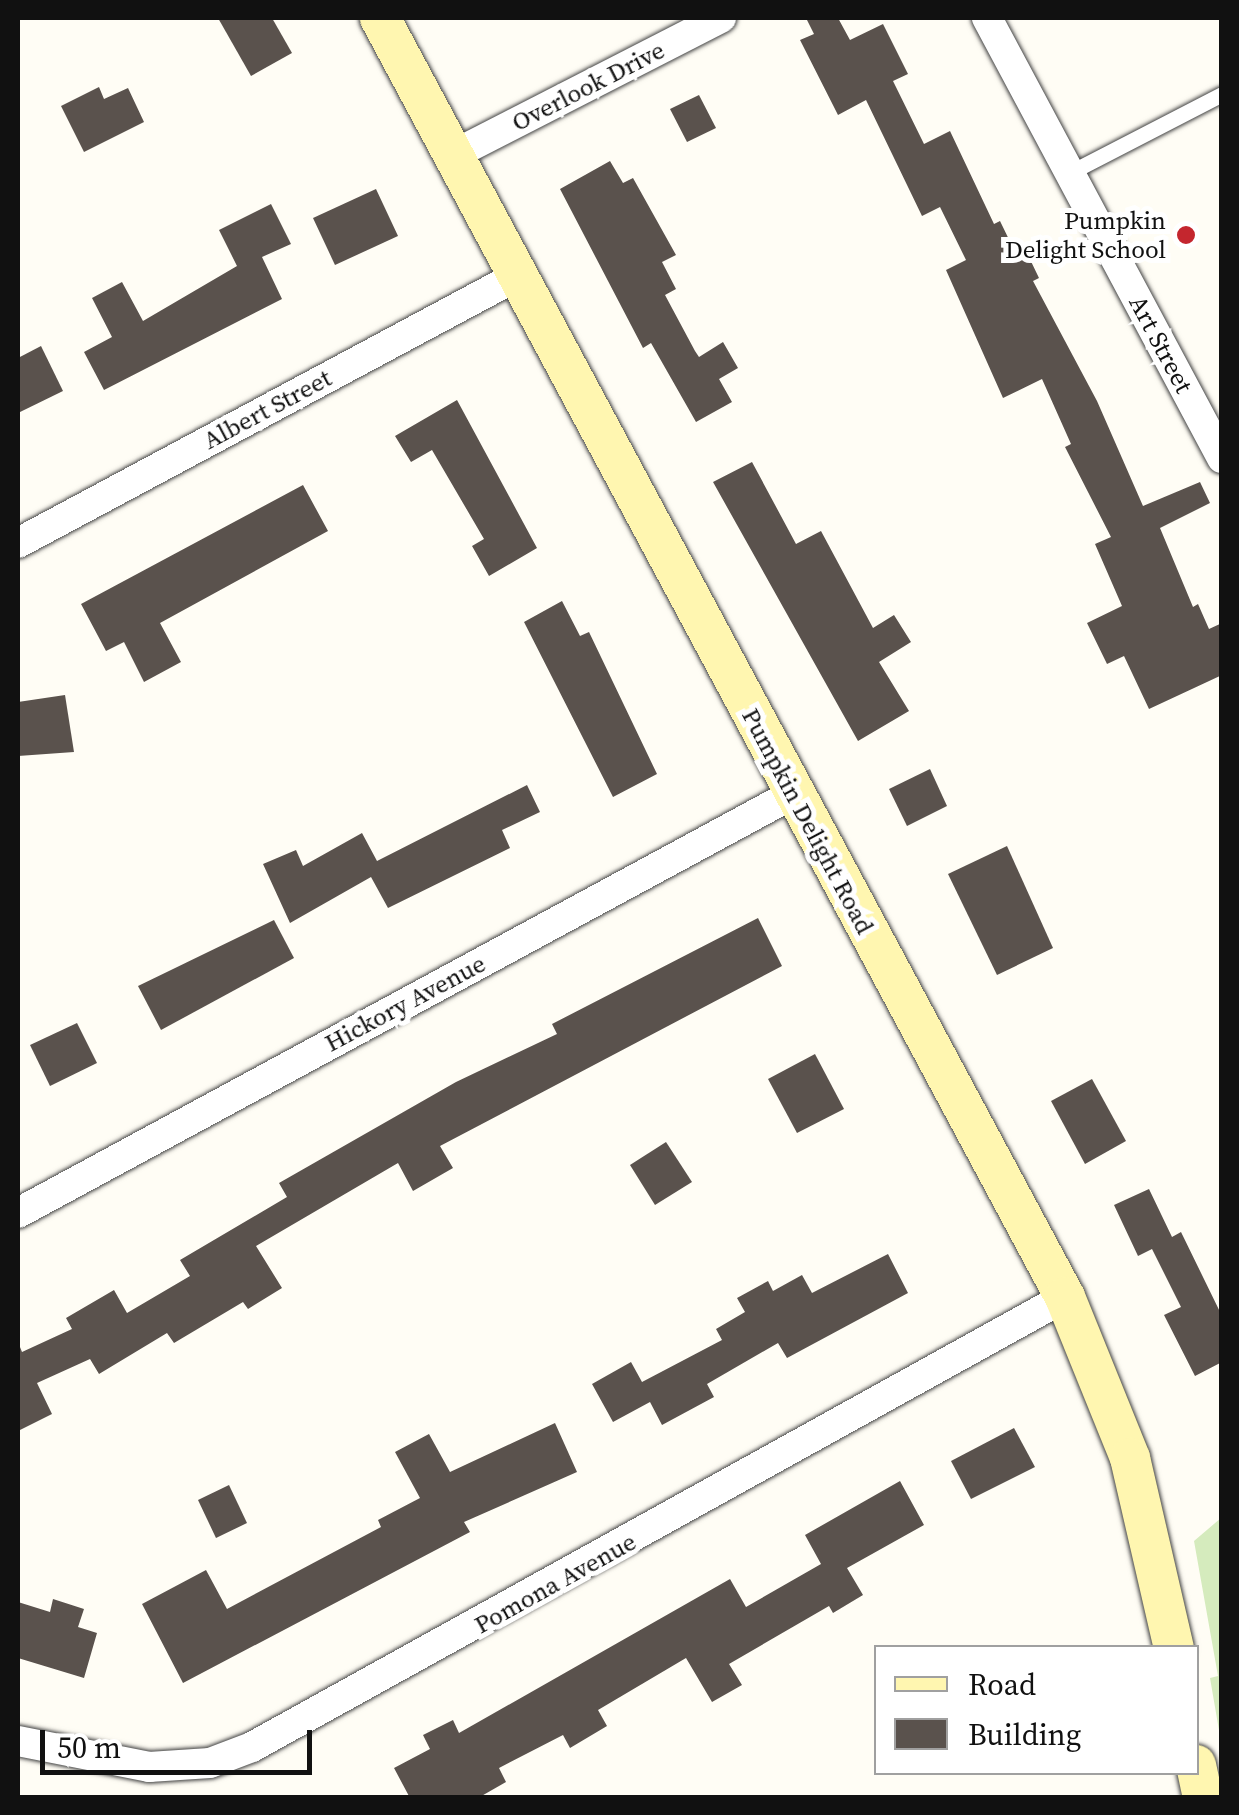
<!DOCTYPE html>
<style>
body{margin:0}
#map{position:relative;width:1239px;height:1815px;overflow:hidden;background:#fffdf5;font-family:"Source Serif 4",serif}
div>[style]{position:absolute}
.green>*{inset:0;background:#d5ebbd}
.building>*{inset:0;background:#5a524d}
.roads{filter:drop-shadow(0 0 2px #444) drop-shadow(0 0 2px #444)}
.lane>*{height:15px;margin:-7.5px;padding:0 7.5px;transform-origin:7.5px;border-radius:7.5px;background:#fff}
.street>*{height:30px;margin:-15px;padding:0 15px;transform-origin:15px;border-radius:15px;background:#fff}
.secondary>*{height:40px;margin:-20px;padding:0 20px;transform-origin:20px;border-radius:20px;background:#fff6b0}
.dots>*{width:28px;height:28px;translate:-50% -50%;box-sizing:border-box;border:5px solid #fff;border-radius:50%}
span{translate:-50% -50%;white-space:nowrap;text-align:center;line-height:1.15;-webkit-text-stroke:10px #fff;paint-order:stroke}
.street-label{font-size:25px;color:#111}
.poi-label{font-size:25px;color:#111}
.right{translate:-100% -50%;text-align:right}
.frame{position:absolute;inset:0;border:20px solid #111;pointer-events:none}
.legend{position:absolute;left:874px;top:1645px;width:325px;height:130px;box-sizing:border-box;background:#fff;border:2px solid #a0a0a0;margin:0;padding:12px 18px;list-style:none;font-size:30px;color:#111}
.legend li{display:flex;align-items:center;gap:20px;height:50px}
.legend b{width:50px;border:2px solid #a0a0a0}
.scale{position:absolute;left:40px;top:1730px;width:272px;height:45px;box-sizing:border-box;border:5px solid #111;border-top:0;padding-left:12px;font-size:30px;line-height:35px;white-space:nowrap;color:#111;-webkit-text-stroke:8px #fff;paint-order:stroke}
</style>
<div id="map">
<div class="green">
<div style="clip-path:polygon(1221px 1518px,1221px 1742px,1210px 1678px,1218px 1676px,1194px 1541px)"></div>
</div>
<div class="building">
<div style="clip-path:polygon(218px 18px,272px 18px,292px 53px,251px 76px)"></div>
<div style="clip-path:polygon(806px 18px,838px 18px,850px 40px,883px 24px,908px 74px,893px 81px,924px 144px,950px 131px,994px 224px,1000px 221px,1017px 256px,1026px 251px,1039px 278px,1033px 281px,1097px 401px,1143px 506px,1200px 482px,1210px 503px,1160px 528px,1193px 607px,1198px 604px,1209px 629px,1222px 623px,1222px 675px,1149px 709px,1124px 656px,1107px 664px,1087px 623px,1122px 606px,1095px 544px,1111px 537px,1065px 447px,1071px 444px,1042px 379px,1003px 398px,946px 270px,966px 260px,940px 207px,922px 216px,866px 100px,838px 115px,800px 40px,814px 34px)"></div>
<div style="clip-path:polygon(99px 87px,104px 99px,128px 88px,144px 122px,84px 152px,61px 106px)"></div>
<div style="clip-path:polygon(699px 95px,716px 128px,687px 142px,670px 109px)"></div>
<div style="clip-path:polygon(610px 161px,623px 183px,633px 178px,676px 255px,662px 262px,676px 289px,665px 295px,695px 351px,699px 357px,723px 342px,738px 368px,719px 379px,732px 402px,696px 422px,651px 343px,643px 348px,560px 189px)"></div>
<div style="clip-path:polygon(376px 189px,398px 236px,335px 265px,313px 218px)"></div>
<div style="clip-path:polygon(271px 204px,291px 244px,262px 257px,282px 299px,104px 390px,84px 352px,112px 337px,92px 298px,122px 282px,143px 321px,237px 266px,219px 230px)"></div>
<div style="clip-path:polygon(41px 346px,63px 391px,18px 413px,18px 358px)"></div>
<div style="clip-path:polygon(457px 400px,537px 548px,489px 576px,472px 546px,484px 539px,432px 450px,411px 462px,395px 436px)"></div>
<div style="clip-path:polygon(752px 462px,796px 544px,821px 531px,873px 628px,894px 615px,911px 642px,879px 662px,909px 711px,858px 741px,713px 482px)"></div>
<div style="clip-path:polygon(303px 485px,328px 531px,160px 623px,181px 662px,144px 682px,124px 642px,106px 651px,81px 604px)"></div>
<div style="clip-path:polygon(562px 601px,580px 636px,589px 632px,657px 774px,613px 797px,524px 622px)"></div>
<div style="clip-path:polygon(65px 695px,74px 752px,18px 756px,18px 702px)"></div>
<div style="clip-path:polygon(930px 769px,947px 806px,907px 826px,889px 789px)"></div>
<div style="clip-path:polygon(527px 785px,540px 812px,502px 830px,510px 848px,388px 908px,371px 877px,290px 923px,263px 864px,296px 850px,303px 866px,362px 833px,377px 861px)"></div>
<div style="clip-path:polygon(1007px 846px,1053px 948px,997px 975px,948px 874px)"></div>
<div style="clip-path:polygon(758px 918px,782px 966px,440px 1146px,453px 1168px,413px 1191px,398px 1163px,256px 1246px,282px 1288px,248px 1309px,243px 1302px,174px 1343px,167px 1333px,99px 1374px,90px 1359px,37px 1383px,52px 1414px,18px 1431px,18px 1342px,22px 1352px,72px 1329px,66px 1318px,114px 1290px,127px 1313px,190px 1276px,180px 1260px,287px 1197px,279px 1183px,456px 1082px,557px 1034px,552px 1024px)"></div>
<div style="clip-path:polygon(274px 920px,294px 958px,161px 1030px,138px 986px)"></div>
<div style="clip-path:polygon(77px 1023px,97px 1063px,50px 1086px,30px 1045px)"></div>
<div style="clip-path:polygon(815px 1054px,844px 1109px,797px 1133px,768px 1079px)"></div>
<div style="clip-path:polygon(1092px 1079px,1126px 1141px,1085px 1164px,1051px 1101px)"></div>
<div style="clip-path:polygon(666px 1142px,692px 1182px,655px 1205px,630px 1165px)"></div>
<div style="clip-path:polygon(1149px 1189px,1172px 1237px,1181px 1232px,1222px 1316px,1222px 1362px,1195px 1376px,1164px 1315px,1181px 1307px,1152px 1249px,1138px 1256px,1114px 1205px)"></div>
<div style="clip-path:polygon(888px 1254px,908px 1293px,787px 1358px,778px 1343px,707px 1384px,714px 1397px,662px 1425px,650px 1402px,613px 1422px,592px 1384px,631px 1362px,642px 1382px,722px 1340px,716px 1329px,745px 1312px,737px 1298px,768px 1281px,773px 1291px,802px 1275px,812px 1293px)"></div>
<div style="clip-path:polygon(555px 1423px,577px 1472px,464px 1522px,470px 1532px,183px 1683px,142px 1604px,206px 1570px,227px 1609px,381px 1527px,378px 1520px,420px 1498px,395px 1452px,429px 1434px,450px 1472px)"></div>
<div style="clip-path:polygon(1014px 1428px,1035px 1467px,971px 1499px,951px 1461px)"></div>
<div style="clip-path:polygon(900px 1481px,924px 1525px,847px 1568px,863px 1595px,833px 1613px,829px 1606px,729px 1664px,742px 1685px,712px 1702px,686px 1658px,598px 1710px,607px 1726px,570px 1748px,563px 1735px,499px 1768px,506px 1782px,478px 1798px,410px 1798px,394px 1768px,430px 1749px,423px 1735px,453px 1720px,459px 1733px,730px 1579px,746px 1607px,821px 1564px,805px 1535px)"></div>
<div style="clip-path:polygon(229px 1485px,247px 1523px,216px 1538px,198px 1500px)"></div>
<div style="clip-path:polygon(53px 1599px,84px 1609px,78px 1627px,97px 1633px,84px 1678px,18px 1658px,18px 1602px,50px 1612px)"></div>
</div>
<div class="roads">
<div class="lane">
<div style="left:1071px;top:172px;width:170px;rotate:-27.3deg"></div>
</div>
<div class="street">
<div style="left:987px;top:18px;width:499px;rotate:61.9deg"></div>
<div style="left:455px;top:154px;width:299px;rotate:-27.1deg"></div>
<div style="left:18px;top:543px;width:566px;rotate:-28.15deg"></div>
<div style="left:18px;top:1213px;width:881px;rotate:-28.4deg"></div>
<div style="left:18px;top:1741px;width:134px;rotate:11.2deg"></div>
<div style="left:149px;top:1767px;width:61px;rotate:-3.8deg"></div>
<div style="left:210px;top:1763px;width:45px;rotate:-20.9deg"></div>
<div style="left:252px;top:1747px;width:929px;rotate:-28.96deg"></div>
</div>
<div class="secondary">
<div style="left:380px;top:18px;width:1451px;rotate:61.83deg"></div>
<div style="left:1065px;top:1297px;width:174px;rotate:68deg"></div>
<div style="left:1130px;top:1458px;width:195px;rotate:77deg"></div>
<div style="left:1196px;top:1765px;width:34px;rotate:78deg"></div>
</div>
</div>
<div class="dots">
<div style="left:1186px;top:235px;background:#c4262e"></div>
</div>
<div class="street-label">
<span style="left:588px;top:86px;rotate:-27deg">Overlook Drive</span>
<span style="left:1161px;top:344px;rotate:62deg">Art Street</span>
<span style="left:267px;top:409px;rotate:-28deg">Albert Street</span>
<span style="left:808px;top:821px;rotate:62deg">Pumpkin Delight Road</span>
<span style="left:405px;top:1003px;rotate:-28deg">Hickory Avenue</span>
<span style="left:555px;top:1583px;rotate:-29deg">Pomona Avenue</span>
</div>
<div class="poi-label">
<span class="right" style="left:1166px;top:235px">Pumpkin<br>Delight School</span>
</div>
<div class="frame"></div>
<ul class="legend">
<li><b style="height:12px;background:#fff6b0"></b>Road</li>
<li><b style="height:28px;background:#5a524d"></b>Building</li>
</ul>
<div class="scale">50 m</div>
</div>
